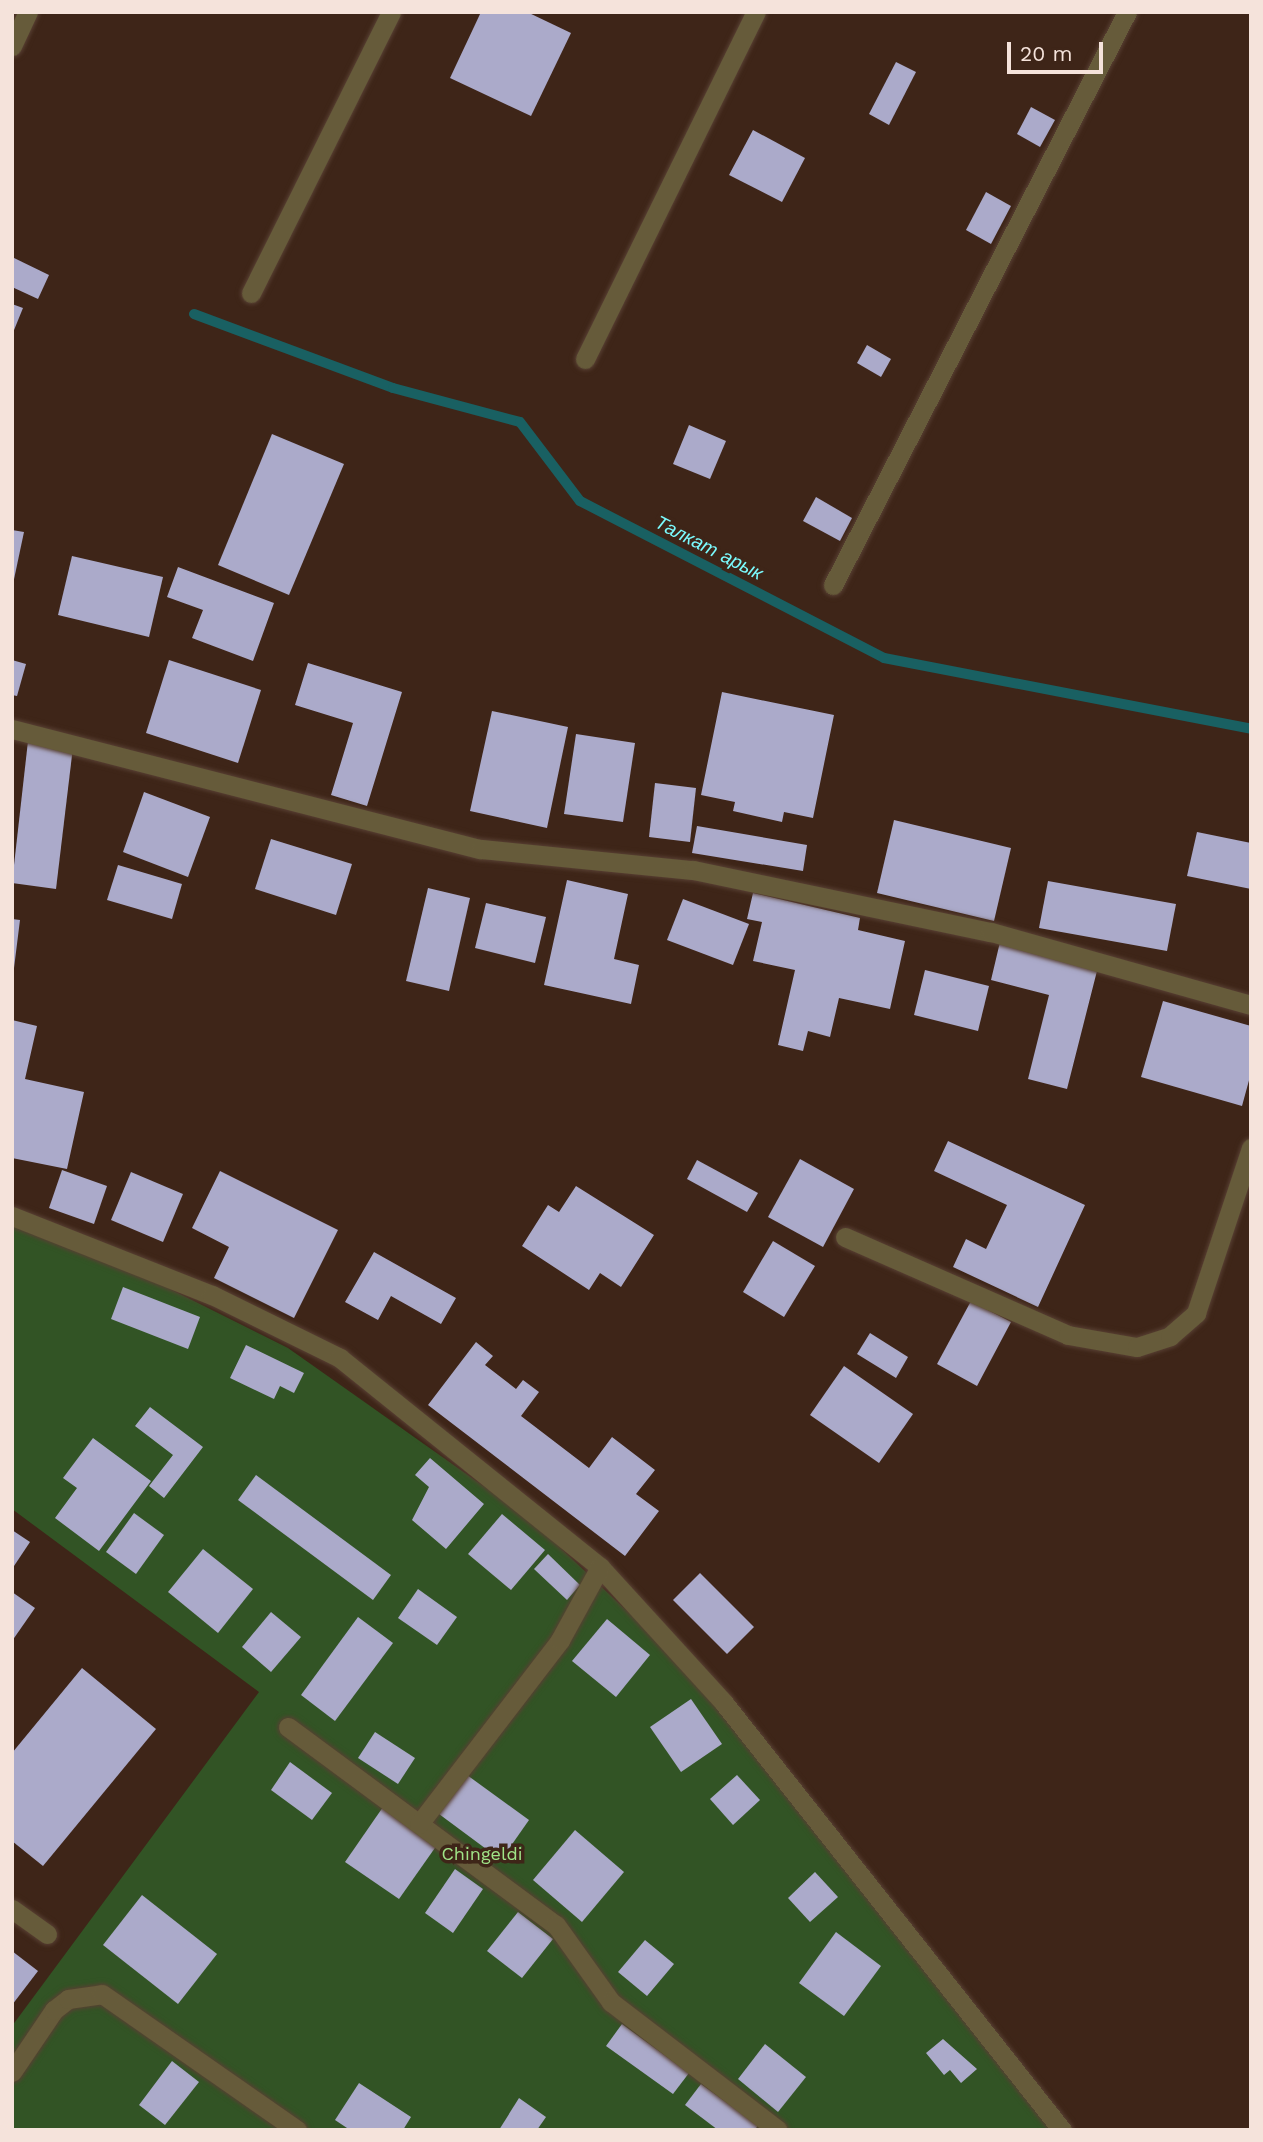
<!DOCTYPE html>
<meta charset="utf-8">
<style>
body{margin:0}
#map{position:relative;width:1263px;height:2142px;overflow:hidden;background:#3e2518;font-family:"Work Sans",sans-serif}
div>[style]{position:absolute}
.green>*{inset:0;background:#325425}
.stream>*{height:10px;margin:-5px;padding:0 5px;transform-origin:5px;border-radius:5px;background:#196062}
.building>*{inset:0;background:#abaaca}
.roads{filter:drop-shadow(0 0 2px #584033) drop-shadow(0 0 2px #584033)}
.minor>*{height:19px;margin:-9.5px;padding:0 9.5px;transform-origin:9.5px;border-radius:9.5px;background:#665b3a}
span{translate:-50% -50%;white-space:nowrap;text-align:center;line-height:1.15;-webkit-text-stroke:7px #3e2518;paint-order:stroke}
.park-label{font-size:18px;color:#a0e588}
.water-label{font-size:19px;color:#7bfbfe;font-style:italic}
.frame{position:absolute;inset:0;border:14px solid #f5e3db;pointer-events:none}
.scale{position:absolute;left:1007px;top:42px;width:96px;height:32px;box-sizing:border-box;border:4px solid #f5e3db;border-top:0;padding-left:9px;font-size:21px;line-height:24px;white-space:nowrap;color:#f5e3db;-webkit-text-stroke:5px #3e2518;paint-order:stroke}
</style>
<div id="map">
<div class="green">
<div style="clip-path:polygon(12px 1210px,288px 1348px,530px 1519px,724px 1703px,1058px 2130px,12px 2130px,12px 2026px,259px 1692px,12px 1509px)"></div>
</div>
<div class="stream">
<div style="left:194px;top:314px;width:212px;rotate:20.4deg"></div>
<div style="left:393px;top:388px;width:131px;rotate:15deg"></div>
<div style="left:520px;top:422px;width:99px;rotate:52.8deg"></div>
<div style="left:580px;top:501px;width:342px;rotate:27.3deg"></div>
<div style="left:884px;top:658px;width:374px;rotate:10.9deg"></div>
</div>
<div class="building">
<div style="clip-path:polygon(481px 12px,527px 12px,571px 33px,531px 116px,450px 78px)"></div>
<div style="clip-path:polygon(896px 62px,916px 72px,889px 125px,869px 114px)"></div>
<div style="clip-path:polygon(1031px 107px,1055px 120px,1040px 147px,1017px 134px)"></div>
<div style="clip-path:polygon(753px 130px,805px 158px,782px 202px,729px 175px)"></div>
<div style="clip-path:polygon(986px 192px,1011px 206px,991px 244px,966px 230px)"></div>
<div style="clip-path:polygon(12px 257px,49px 275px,38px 299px,12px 287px)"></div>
<div style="clip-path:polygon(12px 304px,23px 308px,12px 335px)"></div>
<div style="clip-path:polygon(867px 345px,891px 359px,881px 377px,857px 363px)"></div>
<div style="clip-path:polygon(689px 425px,726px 441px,710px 479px,673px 464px)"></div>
<div style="clip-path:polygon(272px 434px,344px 464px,289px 595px,218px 565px)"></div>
<div style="clip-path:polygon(816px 497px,852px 518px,840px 541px,803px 521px)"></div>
<div style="clip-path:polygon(12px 530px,24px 532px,13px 584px,12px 584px)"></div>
<div style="clip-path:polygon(72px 556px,163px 577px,149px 637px,58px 615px)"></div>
<div style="clip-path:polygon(178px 567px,274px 603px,253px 661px,192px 638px,203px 610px,167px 597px)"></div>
<div style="clip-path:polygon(12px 660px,26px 664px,17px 696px,12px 695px)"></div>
<div style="clip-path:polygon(169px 660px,261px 690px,238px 763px,146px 733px)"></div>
<div style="clip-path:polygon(308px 663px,402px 692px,367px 806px,331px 795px,353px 723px,295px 705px)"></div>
<div style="clip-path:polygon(722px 692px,834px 715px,813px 818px,784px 812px,782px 822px,733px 811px,735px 802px,701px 795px)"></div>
<div style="clip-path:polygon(492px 711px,568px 727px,547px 828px,470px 811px)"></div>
<div style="clip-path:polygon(576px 734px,635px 743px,623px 822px,564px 814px)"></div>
<div style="clip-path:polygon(28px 741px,73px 747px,56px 889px,12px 883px)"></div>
<div style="clip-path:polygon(655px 783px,696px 788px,690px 842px,649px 837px)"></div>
<div style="clip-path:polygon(144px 792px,210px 817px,188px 877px,123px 852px)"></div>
<div style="clip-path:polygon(894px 820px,1011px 848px,994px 921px,877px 893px)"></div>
<div style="clip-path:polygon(697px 826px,807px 845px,803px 871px,692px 853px)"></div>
<div style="clip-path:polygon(1197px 832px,1251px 843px,1251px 889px,1187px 876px)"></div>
<div style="clip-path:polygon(271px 839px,352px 864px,336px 915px,255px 889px)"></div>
<div style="clip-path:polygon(118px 865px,182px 884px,172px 919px,107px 900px)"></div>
<div style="clip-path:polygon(567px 880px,628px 894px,614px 959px,639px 965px,631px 1004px,544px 985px)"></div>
<div style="clip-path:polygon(1048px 881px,1176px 904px,1167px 951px,1039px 928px)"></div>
<div style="clip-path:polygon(428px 888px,470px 898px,449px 991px,406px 981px)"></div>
<div style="clip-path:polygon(753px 893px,860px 918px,858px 930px,905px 941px,890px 1009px,839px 998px,830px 1037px,808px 1031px,803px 1051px,778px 1045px,795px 970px,753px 961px,762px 922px,747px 919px)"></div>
<div style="clip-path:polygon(683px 899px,749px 924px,733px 965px,667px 940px)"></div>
<div style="clip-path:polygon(486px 903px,546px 917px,535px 963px,475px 948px)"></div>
<div style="clip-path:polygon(12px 919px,20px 920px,14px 968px,12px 968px)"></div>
<div style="clip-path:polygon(1000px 942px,1098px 967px,1067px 1089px,1028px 1079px,1049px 995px,991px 980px)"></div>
<div style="clip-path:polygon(925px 970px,989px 986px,978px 1031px,914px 1015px)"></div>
<div style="clip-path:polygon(1163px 1001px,1251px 1026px,1251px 1073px,1242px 1106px,1141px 1077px)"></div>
<div style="clip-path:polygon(12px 1020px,37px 1026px,25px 1079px,84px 1092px,67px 1169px,12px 1158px)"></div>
<div style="clip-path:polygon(948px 1141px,1085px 1205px,1038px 1307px,953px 1267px,966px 1239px,986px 1249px,1007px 1205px,934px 1171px)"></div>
<div style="clip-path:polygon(800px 1159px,854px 1189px,823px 1247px,768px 1217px)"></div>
<div style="clip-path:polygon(697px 1160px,758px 1193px,747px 1212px,687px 1179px)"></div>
<div style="clip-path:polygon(62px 1170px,107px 1186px,94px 1224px,49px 1208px)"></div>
<div style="clip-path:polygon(220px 1171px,338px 1230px,294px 1318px,214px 1278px,229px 1247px,192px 1228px)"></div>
<div style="clip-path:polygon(131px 1172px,183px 1194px,163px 1242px,111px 1220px)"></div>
<div style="clip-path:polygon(576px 1186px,654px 1235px,621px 1287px,600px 1273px,589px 1290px,522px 1246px,548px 1205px,559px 1212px)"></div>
<div style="clip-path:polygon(773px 1241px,815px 1266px,784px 1317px,743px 1292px)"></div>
<div style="clip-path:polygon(374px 1252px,456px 1298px,441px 1324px,391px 1296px,378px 1320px,345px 1302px)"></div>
<div style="clip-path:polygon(123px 1287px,200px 1317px,188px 1349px,111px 1319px)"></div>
<div style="clip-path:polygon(971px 1301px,1011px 1322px,977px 1386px,937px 1364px)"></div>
<div style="clip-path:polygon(870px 1333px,908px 1357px,896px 1378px,857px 1354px)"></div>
<div style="clip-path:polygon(476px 1342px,493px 1356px,485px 1365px,516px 1389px,523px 1380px,539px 1392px,521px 1416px,589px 1468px,612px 1437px,655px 1470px,636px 1494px,659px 1511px,625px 1556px,428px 1405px)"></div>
<div style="clip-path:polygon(246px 1345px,304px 1373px,294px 1393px,280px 1386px,274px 1399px,230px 1378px)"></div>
<div style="clip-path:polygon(844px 1366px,913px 1414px,879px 1463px,810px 1415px)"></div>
<div style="clip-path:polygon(150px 1407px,203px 1447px,164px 1498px,149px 1486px,173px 1455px,135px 1426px)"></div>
<div style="clip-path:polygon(93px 1438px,151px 1481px,99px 1551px,55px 1518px,77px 1488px,63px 1478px)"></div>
<div style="clip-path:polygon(430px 1458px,484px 1504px,446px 1549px,412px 1520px,429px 1487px,415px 1475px)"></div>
<div style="clip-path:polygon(256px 1475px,391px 1575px,373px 1600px,238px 1500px)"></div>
<div style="clip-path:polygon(134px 1513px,164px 1535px,136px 1574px,106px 1552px)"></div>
<div style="clip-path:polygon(502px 1514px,545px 1550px,511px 1590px,468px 1554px)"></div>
<div style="clip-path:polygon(12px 1530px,30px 1542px,12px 1569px)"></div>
<div style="clip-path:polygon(203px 1549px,253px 1589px,218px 1633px,168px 1592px)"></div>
<div style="clip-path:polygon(548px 1554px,580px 1585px,567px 1600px,534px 1569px)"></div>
<div style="clip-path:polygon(700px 1573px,754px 1627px,727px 1654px,673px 1600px)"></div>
<div style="clip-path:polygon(418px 1589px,457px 1617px,437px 1645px,398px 1618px)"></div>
<div style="clip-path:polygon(12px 1592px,35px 1608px,12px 1641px)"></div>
<div style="clip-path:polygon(271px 1612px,301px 1637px,271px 1672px,242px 1647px)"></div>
<div style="clip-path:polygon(358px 1617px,393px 1643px,335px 1721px,301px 1695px)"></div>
<div style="clip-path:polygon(607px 1619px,650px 1655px,616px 1697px,572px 1661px)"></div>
<div style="clip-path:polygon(82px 1668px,156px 1729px,43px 1866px,12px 1841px,12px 1753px)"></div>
<div style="clip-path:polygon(691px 1699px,722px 1744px,681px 1772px,650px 1727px)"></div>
<div style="clip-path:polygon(375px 1732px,415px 1758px,398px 1784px,358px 1758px)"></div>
<div style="clip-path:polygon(290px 1762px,332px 1793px,312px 1820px,271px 1790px)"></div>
<div style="clip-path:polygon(467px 1775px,529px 1820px,501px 1860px,439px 1814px)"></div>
<div style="clip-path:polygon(737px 1775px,760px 1800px,733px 1825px,710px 1799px)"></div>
<div style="clip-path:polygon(383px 1807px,437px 1845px,399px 1899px,345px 1862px)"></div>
<div style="clip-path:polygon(575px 1830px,624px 1872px,582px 1922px,533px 1880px)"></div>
<div style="clip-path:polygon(455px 1869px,483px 1889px,453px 1933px,425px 1913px)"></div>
<div style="clip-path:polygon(815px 1872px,838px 1897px,810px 1922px,788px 1898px)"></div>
<div style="clip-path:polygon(142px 1895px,217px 1954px,178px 2004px,103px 1945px)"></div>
<div style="clip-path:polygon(518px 1912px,553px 1939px,522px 1978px,487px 1951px)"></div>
<div style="clip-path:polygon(836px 1932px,881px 1966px,844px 2016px,799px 1983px)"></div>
<div style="clip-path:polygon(645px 1940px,674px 1964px,647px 1996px,618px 1972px)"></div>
<div style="clip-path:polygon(12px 1951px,38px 1971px,12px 2005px)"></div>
<div style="clip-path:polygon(622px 2024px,689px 2073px,673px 2094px,606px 2046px)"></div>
<div style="clip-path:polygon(943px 2039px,977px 2069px,961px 2083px,950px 2070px,944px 2075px,926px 2053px)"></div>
<div style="clip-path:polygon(765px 2044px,806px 2077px,778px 2112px,738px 2079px)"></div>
<div style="clip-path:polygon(172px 2061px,199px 2082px,165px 2125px,139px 2105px)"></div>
<div style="clip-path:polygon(359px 2083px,411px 2117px,403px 2130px,350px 2130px,335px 2120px)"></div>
<div style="clip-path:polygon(701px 2084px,758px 2125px,755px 2130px,718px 2130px,685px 2105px)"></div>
<div style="clip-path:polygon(519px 2098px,546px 2117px,537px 2130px,499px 2130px)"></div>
</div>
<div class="roads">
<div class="minor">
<div style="left:12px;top:46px;width:38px;rotate:-65deg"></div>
<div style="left:251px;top:293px;width:314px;rotate:-63.5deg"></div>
<div style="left:585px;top:359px;width:387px;rotate:-63.8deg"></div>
<div style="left:833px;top:585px;width:644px;rotate:-62.84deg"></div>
<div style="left:12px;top:729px;width:484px;rotate:14.4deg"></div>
<div style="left:481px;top:849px;width:213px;rotate:5.7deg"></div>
<div style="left:693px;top:870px;width:304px;rotate:11.8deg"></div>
<div style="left:991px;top:932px;width:270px;rotate:15.7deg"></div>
<div style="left:12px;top:1216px;width:215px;rotate:21.6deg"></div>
<div style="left:212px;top:1295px;width:143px;rotate:26.2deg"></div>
<div style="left:340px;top:1358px;width:334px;rotate:38.8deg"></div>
<div style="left:600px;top:1567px;width:184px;rotate:47.6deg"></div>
<div style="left:724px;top:1703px;width:545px;rotate:51.64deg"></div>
<div style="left:845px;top:1237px;width:244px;rotate:23.7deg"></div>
<div style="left:1068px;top:1335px;width:70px;rotate:9.9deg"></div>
<div style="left:1137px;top:1347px;width:35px;rotate:-18deg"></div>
<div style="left:1170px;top:1336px;width:35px;rotate:-41deg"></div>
<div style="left:1196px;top:1313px;width:174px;rotate:-71.6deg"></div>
<div style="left:288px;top:1727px;width:333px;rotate:36.5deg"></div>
<div style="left:556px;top:1925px;width:95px;rotate:54.5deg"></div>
<div style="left:611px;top:2002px;width:210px;rotate:37.5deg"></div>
<div style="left:419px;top:1824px;width:232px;rotate:-52.5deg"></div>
<div style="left:560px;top:1640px;width:83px;rotate:-61.3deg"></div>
<div style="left:12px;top:1909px;width:43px;rotate:35.5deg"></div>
<div style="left:12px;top:2072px;width:75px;rotate:-55.9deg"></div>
<div style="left:54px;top:2010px;width:18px;rotate:-38deg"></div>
<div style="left:68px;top:1999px;width:34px;rotate:-8deg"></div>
<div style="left:102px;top:1994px;width:238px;rotate:34.9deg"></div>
</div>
</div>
<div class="park-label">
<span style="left:482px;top:1854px">Chingeldi</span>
</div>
<div class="water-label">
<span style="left:709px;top:548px;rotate:27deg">Талкат арык</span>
</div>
<div class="frame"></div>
<div class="scale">20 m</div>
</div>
